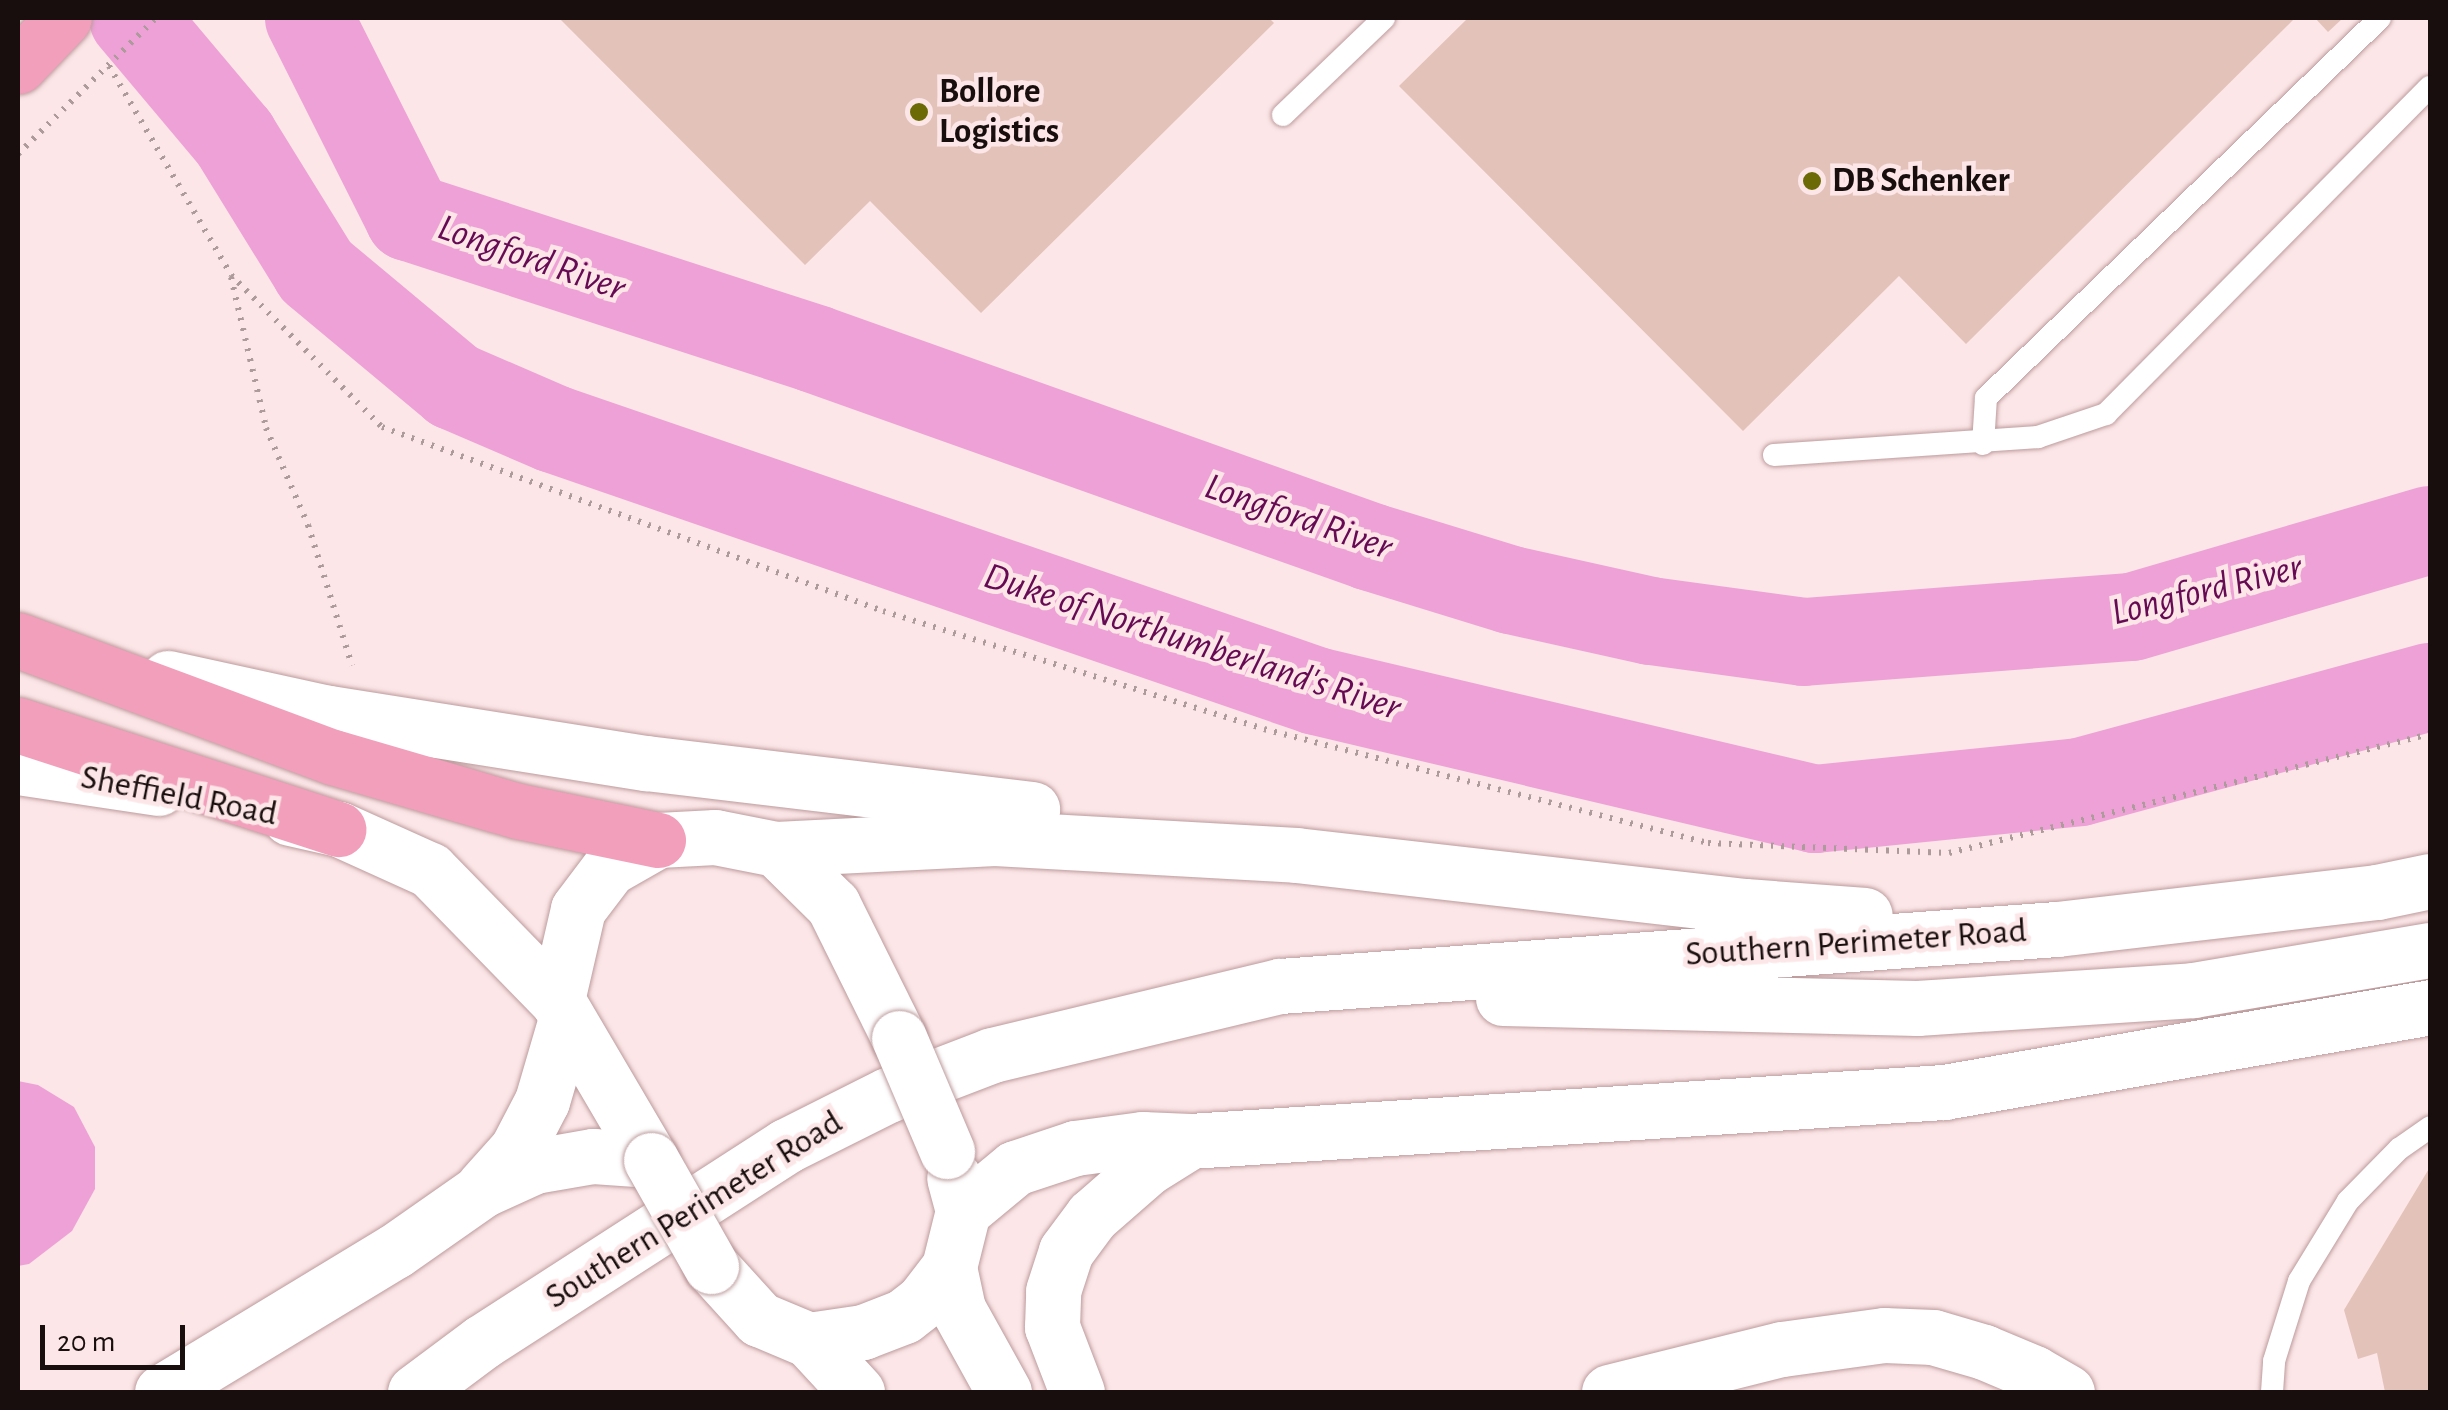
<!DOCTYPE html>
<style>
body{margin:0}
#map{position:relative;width:2448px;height:1410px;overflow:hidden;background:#fce6e7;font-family:"Alegreya Sans",sans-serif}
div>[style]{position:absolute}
.water>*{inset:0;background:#eea1d7}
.river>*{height:88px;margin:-44px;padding:0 44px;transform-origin:44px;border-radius:44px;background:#eea1d7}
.building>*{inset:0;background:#e3c2b9}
.path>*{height:6px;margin-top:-3px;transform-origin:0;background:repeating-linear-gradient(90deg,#ad9b9c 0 2.5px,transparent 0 10.5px)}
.roads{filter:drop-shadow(0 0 2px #bd9b9d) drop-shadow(0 0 2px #bd9b9d)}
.lane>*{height:22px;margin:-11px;padding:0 11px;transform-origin:11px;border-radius:11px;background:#fff}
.secondary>*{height:55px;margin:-27.5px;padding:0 27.5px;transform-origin:27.5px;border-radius:27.5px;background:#fff}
.highway>*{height:55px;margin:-27.5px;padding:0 27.5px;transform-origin:27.5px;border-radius:27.5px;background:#f29fbc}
.bridges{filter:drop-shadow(0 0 2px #bd9b9d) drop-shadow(0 0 2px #bd9b9d)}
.secondary-bridge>*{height:55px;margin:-27.5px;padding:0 27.5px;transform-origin:27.5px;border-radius:27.5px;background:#fff}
.dots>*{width:28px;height:28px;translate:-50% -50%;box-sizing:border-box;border:5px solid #fce6e7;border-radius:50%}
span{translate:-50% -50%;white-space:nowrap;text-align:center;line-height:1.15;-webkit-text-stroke:9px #fce6e7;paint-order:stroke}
.poi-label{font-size:35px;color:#190e0e;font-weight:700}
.left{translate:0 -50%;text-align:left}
.street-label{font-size:35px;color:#190e0e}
.water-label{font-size:38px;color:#650a53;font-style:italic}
.frame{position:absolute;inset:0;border:20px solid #190e0e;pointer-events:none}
.scale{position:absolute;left:40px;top:1325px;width:145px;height:45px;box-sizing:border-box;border:5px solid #190e0e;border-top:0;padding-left:12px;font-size:30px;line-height:35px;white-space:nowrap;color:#190e0e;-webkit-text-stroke:8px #fce6e7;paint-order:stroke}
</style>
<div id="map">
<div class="water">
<div style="clip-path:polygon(18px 1081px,38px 1085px,74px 1107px,95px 1147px,95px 1189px,72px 1231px,29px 1264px,18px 1266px)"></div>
</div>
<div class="river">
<div style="left:133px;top:18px;width:157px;rotate:49.9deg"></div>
<div style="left:234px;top:138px;width:156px;rotate:58.3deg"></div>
<div style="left:316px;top:271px;width:180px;rotate:39.8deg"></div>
<div style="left:454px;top:386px;width:109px;rotate:23.3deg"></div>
<div style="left:554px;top:429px;width:806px;rotate:18.97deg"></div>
<div style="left:1316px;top:691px;width:513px;rotate:13.3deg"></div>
<div style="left:1815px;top:809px;width:266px;rotate:-5.8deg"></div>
<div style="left:2080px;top:782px;width:363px;rotate:-15.2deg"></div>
<div style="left:309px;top:18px;width:223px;rotate:63.3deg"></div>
<div style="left:409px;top:217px;width:427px;rotate:18deg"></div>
<div style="left:815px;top:349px;width:590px;rotate:19.6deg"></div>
<div style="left:1371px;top:547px;width:146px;rotate:17.1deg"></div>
<div style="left:1511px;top:590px;width:143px;rotate:12.5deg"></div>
<div style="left:1651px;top:621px;width:154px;rotate:7.8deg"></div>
<div style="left:1804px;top:642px;width:329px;rotate:-4.4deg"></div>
<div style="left:2132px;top:617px;width:310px;rotate:-16.3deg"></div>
</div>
<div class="building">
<div style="clip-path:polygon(559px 18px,1269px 18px,1274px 23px,981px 313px,870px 201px,805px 265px)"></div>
<div style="clip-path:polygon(1468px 18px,2295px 18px,1966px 344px,1899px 276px,1743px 431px,1399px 86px)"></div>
<div style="clip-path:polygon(2315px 18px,2343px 18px,2328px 32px)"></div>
<div style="clip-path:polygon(2430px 1167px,2430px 1392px,2385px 1392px,2377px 1353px,2358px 1359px,2344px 1310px)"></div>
</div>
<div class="path">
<div style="left:109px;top:66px;width:242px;rotate:59.7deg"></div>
<div style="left:231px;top:275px;width:214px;rotate:45.2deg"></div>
<div style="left:382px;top:427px;width:534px;rotate:20.17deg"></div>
<div style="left:883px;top:611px;width:399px;rotate:17.2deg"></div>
<div style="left:1264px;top:729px;width:458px;rotate:14.4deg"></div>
<div style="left:1708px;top:843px;width:241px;rotate:2.4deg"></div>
<div style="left:1949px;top:853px;width:496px;rotate:-13.9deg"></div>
<div style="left:18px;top:154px;width:194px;rotate:-44.6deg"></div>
<div style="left:231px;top:277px;width:155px;rotate:76.9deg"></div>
<div style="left:266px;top:428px;width:106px;rotate:66.6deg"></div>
<div style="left:308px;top:525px;width:147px;rotate:72.6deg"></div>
</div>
<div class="roads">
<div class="lane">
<div style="left:1283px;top:115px;width:140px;rotate:-43.8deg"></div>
<div style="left:1983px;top:444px;width:46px;rotate:-86.3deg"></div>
<div style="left:1986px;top:398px;width:547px;rotate:-43.96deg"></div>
<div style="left:1774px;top:455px;width:265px;rotate:-3.9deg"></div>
<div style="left:2038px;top:437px;width:72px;rotate:-18.7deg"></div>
<div style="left:2106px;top:414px;width:460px;rotate:-45.3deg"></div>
<div style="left:2272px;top:1392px;width:31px;rotate:-86deg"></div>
<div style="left:2274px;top:1361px;width:84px;rotate:-72.6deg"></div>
<div style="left:2299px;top:1281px;width:94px;rotate:-58.5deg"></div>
<div style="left:2348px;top:1201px;width:73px;rotate:-45.6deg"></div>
<div style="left:2399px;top:1149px;width:38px;rotate:-35deg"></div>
</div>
<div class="secondary">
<div style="left:168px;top:678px;width:165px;rotate:12.3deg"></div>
<div style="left:329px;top:713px;width:321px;rotate:9deg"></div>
<div style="left:646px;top:763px;width:389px;rotate:6.8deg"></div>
<div style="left:18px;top:767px;width:142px;rotate:8.5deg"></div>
<div style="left:290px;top:818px;width:50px;rotate:12.7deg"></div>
<div style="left:339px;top:829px;width:100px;rotate:24.3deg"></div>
<div style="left:430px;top:870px;width:182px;rotate:45.7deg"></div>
<div style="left:776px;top:849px;width:219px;rotate:-2.9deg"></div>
<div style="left:995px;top:838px;width:301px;rotate:3.2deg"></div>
<div style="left:1296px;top:855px;width:452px;rotate:6.5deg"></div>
<div style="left:1745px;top:906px;width:120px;rotate:4.3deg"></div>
<div style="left:1503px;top:998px;width:414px;rotate:1.4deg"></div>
<div style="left:1917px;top:1008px;width:277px;rotate:-3.7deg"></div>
<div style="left:2193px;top:990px;width:240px;rotate:-9.6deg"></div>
<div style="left:651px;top:1160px;width:186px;rotate:-120.4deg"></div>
<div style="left:557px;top:1000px;width:93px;rotate:-77deg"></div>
<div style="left:578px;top:909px;width:51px;rotate:-52.9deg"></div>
<div style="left:609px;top:868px;width:56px;rotate:-29.7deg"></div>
<div style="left:658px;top:840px;width:57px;rotate:-3deg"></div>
<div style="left:715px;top:837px;width:62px;rotate:11.1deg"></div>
<div style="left:776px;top:849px;width:80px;rotate:44.5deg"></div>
<div style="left:833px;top:905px;width:148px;rotate:63.6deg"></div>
<div style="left:483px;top:1187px;width:51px;rotate:-48.2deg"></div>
<div style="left:517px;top:1149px;width:54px;rotate:-62.5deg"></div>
<div style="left:542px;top:1101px;width:85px;rotate:-73.7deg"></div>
<div style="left:963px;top:1211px;width:67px;rotate:-39.6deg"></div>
<div style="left:1015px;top:1168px;width:63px;rotate:-18.4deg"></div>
<div style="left:1075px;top:1148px;width:68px;rotate:-7.7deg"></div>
<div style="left:1142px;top:1139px;width:48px;rotate:2.4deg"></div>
<div style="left:1190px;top:1141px;width:756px;rotate:-3.72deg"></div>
<div style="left:1944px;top:1092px;width:493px;rotate:-9.9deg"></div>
<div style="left:711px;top:1266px;width:72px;rotate:47.8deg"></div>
<div style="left:759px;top:1319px;width:54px;rotate:22.8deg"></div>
<div style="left:809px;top:1340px;width:55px;rotate:-8.4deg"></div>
<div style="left:863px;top:1332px;width:44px;rotate:-21.3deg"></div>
<div style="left:904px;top:1316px;width:24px;rotate:-38deg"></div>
<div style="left:923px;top:1301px;width:43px;rotate:-52.6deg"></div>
<div style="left:949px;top:1267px;width:58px;rotate:-76deg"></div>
<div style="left:963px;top:1211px;width:34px;rotate:-105deg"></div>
<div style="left:949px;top:1267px;width:43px;rotate:77.9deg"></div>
<div style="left:958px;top:1309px;width:95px;rotate:61deg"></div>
<div style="left:809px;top:1340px;width:71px;rotate:47.3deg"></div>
<div style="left:162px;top:1392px;width:272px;rotate:-31.2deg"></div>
<div style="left:395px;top:1251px;width:106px;rotate:-35deg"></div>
<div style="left:482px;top:1190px;width:58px;rotate:-24.4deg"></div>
<div style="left:535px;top:1166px;width:59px;rotate:-9.8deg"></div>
<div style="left:593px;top:1156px;width:58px;rotate:3.9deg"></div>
<div style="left:415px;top:1392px;width:84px;rotate:-36.7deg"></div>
<div style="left:482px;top:1342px;width:362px;rotate:-32.8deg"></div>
<div style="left:786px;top:1146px;width:114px;rotate:-26.6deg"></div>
<div style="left:888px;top:1095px;width:111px;rotate:-21deg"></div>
<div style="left:992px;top:1055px;width:296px;rotate:-13.5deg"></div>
<div style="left:1280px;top:986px;width:779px;rotate:-4.2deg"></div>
<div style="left:2057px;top:929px;width:322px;rotate:-6.6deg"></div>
<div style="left:2377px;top:892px;width:54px;rotate:-11.7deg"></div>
<div style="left:1077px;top:1392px;width:70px;rotate:-111deg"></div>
<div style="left:1052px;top:1327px;width:36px;rotate:-88deg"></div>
<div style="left:1053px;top:1291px;width:42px;rotate:-72deg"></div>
<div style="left:1066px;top:1251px;width:44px;rotate:-53.4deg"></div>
<div style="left:1092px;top:1216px;width:73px;rotate:-41.1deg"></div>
<div style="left:1147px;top:1168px;width:51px;rotate:-32.1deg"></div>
<div style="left:1609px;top:1392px;width:178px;rotate:-14deg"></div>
<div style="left:1782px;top:1349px;width:103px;rotate:-7.8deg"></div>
<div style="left:1884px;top:1335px;width:49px;rotate:2.3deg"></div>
<div style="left:1933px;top:1337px;width:53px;rotate:16.4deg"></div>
<div style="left:1984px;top:1352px;width:54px;rotate:22.8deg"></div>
<div style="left:2034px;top:1373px;width:38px;rotate:30deg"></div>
</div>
<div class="highway">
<div style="left:18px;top:66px;width:66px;rotate:-46.2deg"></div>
<div style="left:18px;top:640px;width:336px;rotate:20.4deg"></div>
<div style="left:333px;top:757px;width:193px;rotate:16.3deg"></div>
<div style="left:518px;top:811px;width:143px;rotate:11.7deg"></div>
<div style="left:18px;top:725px;width:337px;rotate:18deg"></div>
</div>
</div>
<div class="bridges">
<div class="secondary-bridge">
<div style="left:899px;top:1038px;width:123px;rotate:67deg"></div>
<div style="left:651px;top:1160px;width:122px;rotate:60.5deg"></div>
</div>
</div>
<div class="dots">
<div style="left:919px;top:112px;background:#6c6a07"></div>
<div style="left:1812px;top:181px;background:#6c6a07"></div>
</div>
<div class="poi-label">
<span class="left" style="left:939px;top:112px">Bollore<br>Logistics</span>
<span class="left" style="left:1832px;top:181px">DB Schenker</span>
</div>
<div class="street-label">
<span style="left:179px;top:796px;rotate:11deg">Sheffield Road</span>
<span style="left:1856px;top:943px;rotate:-4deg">Southern Perimeter Road</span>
<span style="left:694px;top:1210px;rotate:-32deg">Southern Perimeter Road</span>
</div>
<div class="water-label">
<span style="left:531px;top:259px;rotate:19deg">Longford River</span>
<span style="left:1298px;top:518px;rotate:19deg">Longford River</span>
<span style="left:2207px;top:591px;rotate:-14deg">Longford River</span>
<span style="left:1192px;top:643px;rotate:18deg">Duke of Northumberland's River</span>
</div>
<div class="frame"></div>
<div class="scale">20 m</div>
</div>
